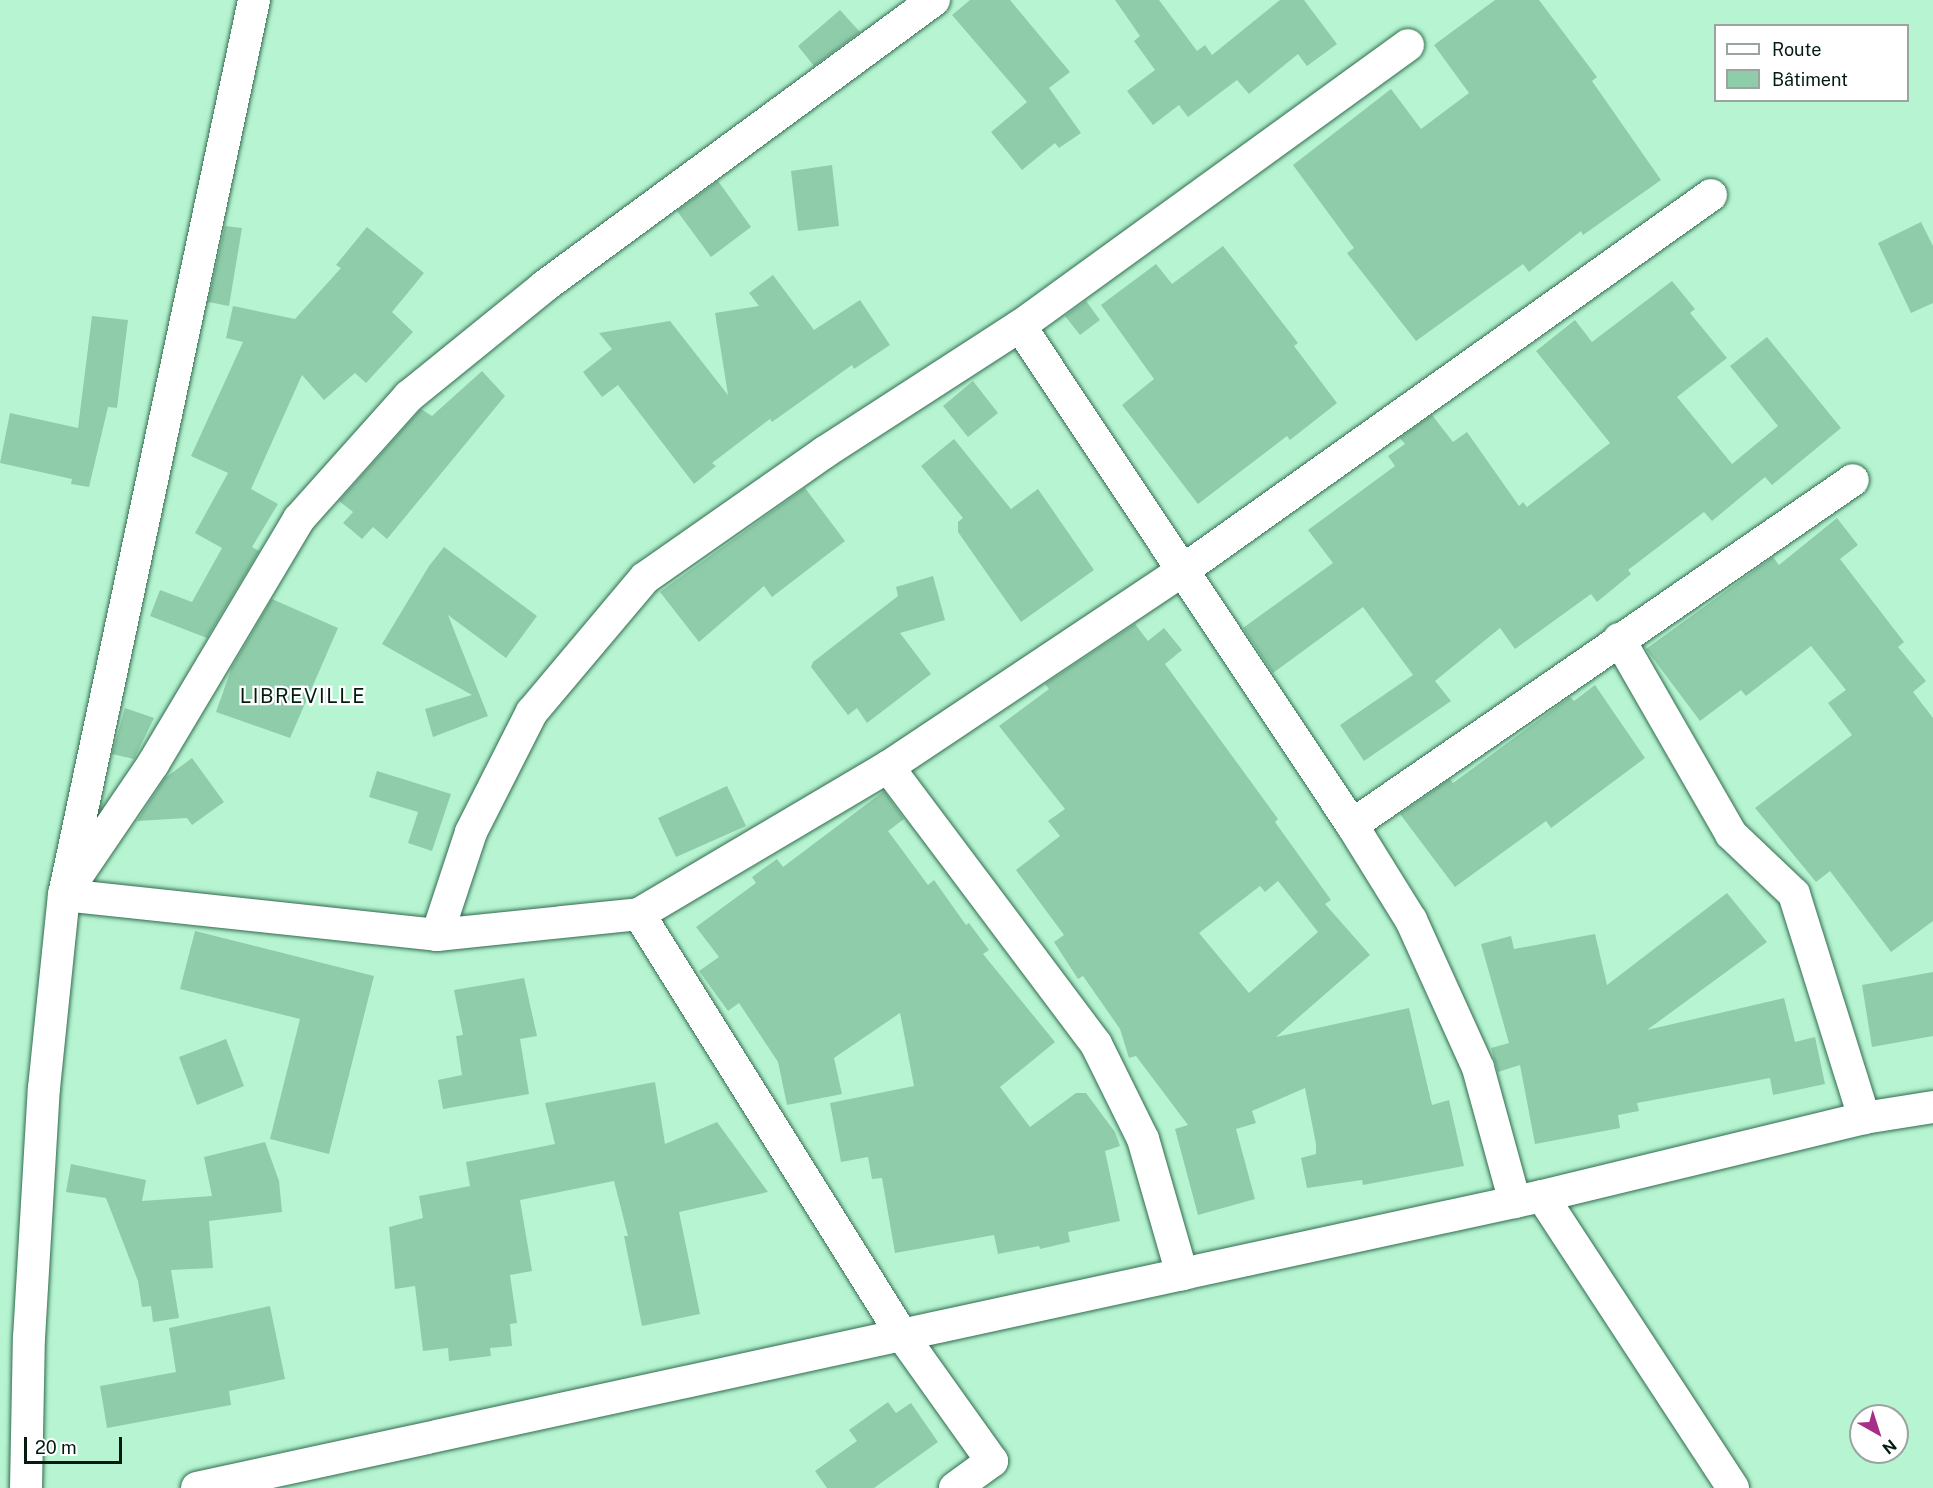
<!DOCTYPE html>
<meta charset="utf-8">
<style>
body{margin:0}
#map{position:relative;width:1933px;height:1488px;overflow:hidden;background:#b7f5d2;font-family:"Public Sans",sans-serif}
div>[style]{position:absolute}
.building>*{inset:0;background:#8fccaa}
.roads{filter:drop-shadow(0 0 2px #316c4f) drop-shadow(0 0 2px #316c4f)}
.minor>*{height:32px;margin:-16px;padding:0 16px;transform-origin:16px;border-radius:16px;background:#fff}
span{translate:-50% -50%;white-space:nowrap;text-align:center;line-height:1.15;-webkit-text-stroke:4.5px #fff;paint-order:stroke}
.quarter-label{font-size:20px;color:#041c10;letter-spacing:1.5px}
.legend{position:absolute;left:1714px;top:24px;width:195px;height:78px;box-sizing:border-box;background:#fff;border:2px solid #9ba49f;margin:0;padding:8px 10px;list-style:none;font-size:18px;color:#041c10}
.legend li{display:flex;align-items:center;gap:12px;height:30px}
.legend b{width:30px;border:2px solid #9ba49f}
.north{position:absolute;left:1849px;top:1404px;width:60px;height:60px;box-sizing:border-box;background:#fff;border:2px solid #9ba49f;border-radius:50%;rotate:141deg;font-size:16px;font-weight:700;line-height:24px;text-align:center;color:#041c10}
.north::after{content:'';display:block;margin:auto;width:21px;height:27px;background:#a63088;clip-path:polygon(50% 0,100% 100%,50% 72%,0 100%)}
.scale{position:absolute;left:24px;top:1437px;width:98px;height:27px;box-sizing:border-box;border:3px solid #041c10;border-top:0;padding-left:8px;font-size:18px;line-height:21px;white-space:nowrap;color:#041c10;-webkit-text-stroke:4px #fff;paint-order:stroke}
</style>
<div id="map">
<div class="building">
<div style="clip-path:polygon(970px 0,1010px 0,1070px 72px,1049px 88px,1081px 133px,1059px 148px,1055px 143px,1022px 170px,991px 132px,1027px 102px,952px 15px)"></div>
<div style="clip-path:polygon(1115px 0,1159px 0,1197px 51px,1205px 45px,1212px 55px,1280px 0,1304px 0,1337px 44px,1307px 66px,1298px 54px,1249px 94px,1237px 80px,1188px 117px,1179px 105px,1153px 125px,1127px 91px,1155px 70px,1134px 41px,1140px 36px)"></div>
<div style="clip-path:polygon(1495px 0,1539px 0,1597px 77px,1592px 81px,1661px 180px,1583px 235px,1581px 231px,1529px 272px,1523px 264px,1416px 341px,1347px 253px,1354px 248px,1293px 165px,1391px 89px,1421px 129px,1469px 93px,1434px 45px)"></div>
<div style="clip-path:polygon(840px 10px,860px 32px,814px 66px,798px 46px)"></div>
<div style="clip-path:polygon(832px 165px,839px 226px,798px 231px,791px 171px)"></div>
<div style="clip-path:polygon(718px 181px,751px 227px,711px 257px,677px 211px)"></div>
<div style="clip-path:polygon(1921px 222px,1933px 246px,1933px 303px,1911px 313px,1878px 243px)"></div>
<div style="clip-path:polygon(225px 226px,242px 228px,229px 306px,208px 302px)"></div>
<div style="clip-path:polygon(367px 227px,424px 273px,392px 312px,413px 332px,366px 383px,355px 373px,324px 400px,302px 375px,251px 489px,278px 504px,252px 547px,259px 551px,207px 638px,150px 616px,160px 590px,192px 602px,222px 548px,195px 533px,228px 473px,191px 456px,243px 342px,226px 338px,233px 306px,295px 319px,341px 268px,336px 265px)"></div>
<div style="clip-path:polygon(1223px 246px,1298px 343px,1294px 346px,1337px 403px,1290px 440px,1287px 436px,1198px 504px,1122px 405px,1154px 379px,1101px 305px,1156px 264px,1172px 284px)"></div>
<div style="clip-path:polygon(773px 275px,814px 330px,860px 300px,890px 345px,854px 369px,852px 365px,772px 422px,770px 419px,712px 463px,716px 466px,694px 484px,618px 385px,602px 397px,583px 372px,612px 349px,599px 333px,670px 321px,728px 395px,715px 313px,759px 306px,749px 293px)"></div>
<div style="clip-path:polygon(1672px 281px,1695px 309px,1690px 313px,1727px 358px,1677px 397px,1732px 464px,1778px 426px,1730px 366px,1767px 337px,1841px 428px,1772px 485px,1765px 477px,1712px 521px,1704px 512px,1628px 570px,1631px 574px,1597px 602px,1591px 594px,1515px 649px,1500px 628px,1435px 681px,1451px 701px,1364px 761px,1340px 725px,1413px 675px,1363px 607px,1273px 673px,1243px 628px,1333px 563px,1308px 530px,1395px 466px,1388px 456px,1405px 444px,1400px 438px,1432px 415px,1453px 442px,1467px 432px,1519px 506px,1523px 502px,1527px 507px,1610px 443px,1536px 351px,1575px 320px,1592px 342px)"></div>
<div style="clip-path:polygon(1086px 301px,1100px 320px,1080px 335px,1065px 316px)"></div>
<div style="clip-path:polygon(92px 316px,128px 320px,117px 408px,108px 407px,89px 487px,71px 484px,72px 479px,0 463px,10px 413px,78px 428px)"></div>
<div style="clip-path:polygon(482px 371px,505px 396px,387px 539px,373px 527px,362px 539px,343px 523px,353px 512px,339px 501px,421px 409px,432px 416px)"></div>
<div style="clip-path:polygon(973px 381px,998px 413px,968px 437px,943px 406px)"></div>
<div style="clip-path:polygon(954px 439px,1011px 509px,1038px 489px,1094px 570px,1021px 622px,958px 532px,958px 522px,963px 518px,921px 466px)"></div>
<div style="clip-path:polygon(805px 488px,845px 541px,772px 597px,764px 586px,699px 642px,660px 592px)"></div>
<div style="clip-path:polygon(1837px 518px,1858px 545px,1840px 559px,1904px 642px,1898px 647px,1926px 681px,1913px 692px,1933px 718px,1933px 921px,1891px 952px,1830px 871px,1816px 882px,1755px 808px,1852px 735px,1828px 703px,1846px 690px,1811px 646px,1746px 696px,1741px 690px,1700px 721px,1646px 649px,1773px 557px,1779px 565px)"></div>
<div style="clip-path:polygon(444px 547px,537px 616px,506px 658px,448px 615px,488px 716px,433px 737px,425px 709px,472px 695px,382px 644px,429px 566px)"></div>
<div style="clip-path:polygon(933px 576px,945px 620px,900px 633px,931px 674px,867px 723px,857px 708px,848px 715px,811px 667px,813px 662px,898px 596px,896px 587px)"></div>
<div style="clip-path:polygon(272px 599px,338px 628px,290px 738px,216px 712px,232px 667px)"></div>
<div style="clip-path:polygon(evenodd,1135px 624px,1148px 641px,1164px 628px,1182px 650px,1165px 664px,1278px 819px,1275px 822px,1331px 900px,1325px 904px,1370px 955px,1276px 1037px,1409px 1008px,1432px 1105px,1449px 1100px,1464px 1166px,1363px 1185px,1362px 1180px,1307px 1188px,1301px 1158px,1316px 1154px,1316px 1144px,1305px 1088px,1252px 1111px,1256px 1123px,1236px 1129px,1255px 1199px,1198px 1215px,1175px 1129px,1188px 1125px,1136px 1056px,1129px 1058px,1120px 1029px,1083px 976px,1078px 979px,1054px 942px,1064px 935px,1016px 870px,1060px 836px,1048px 821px,1065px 809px,999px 726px,1049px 689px,1045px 684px,1135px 624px,1278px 881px,1318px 932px,1249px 993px,1199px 933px,1260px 886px,1265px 892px,1278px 881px)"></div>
<div style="clip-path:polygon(1595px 685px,1645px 758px,1551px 828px,1546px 821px,1455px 887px,1400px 814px,1450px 779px,1453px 783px,1570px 697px,1574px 701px)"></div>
<div style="clip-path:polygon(125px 708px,154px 718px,134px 759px,112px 754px)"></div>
<div style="clip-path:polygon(192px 758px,224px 802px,192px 825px,187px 818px,137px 821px,165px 778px)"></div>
<div style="clip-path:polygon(377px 771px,451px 794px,432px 851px,408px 843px,418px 812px,369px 797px)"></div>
<div style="clip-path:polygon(727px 786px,746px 826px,676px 857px,658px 818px)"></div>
<div style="clip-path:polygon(884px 791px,904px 819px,888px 831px,928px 885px,934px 880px,966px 925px,969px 923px,989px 950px,983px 954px,1055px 1042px,1000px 1087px,1030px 1127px,1076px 1093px,1086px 1093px,1115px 1132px,1120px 1146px,1105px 1151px,1120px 1221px,1068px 1232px,1070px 1242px,1040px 1249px,1039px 1246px,998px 1254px,994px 1235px,895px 1253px,882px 1178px,872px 1179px,868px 1157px,841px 1162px,830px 1103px,914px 1086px,900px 1013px,834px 1058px,842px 1094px,787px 1105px,778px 1062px,739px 1003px,728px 1011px,699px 971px,719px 957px,696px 927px,756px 883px,752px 877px,777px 859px,783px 867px)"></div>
<div style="clip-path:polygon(1727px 893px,1767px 942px,1647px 1030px,1784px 998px,1795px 1042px,1815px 1037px,1825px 1084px,1773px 1095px,1770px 1078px,1637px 1103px,1639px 1111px,1618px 1115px,1620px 1128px,1535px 1144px,1520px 1065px,1498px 1072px,1491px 1048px,1509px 1043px,1481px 944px,1511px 936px,1514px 949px,1595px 934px,1607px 985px)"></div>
<div style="clip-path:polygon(195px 931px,374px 976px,329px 1154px,270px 1139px,300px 1019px,180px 989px)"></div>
<div style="clip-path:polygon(1933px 972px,1933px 1036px,1872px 1047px,1862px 985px)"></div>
<div style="clip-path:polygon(524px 978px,537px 1036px,520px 1039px,529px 1094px,443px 1109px,438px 1080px,462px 1075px,456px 1036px,463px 1035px,454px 990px)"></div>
<div style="clip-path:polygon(226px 1039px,244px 1086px,197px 1105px,179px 1057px)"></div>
<div style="clip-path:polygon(655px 1082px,665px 1144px,717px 1122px,768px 1192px,679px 1212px,700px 1314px,642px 1326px,624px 1236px,628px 1236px,614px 1181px,520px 1200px,532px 1271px,510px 1275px,517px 1323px,510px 1324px,512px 1346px,490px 1348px,491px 1356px,449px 1361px,448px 1348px,423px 1351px,415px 1286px,395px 1289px,389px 1227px,423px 1218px,419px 1196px,470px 1186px,466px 1162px,555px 1144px,545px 1103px)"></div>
<div style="clip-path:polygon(265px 1142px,279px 1181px,282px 1212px,209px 1221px,213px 1268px,171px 1270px,179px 1318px,153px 1322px,151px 1306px,142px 1307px,138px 1281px,106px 1198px,66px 1192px,71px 1164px,146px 1180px,142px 1201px,212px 1196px,204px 1157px)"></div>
<div style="clip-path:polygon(270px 1306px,285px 1379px,229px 1391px,231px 1405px,107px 1428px,100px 1386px,176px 1372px,169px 1328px)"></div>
<div style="clip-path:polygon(888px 1402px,896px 1413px,911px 1403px,938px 1442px,874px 1488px,827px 1488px,815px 1471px,857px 1441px,849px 1430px)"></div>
</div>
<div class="roads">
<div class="minor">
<div style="left:934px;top:0;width:483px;rotate:143.7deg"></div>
<div style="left:545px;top:286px;width:175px;rotate:141deg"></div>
<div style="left:409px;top:396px;width:165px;rotate:131.8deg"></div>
<div style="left:299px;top:519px;width:285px;rotate:120.8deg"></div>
<div style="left:153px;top:764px;width:158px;rotate:124.2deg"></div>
<div style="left:64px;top:895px;width:375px;rotate:6.1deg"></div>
<div style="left:437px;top:935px;width:203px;rotate:-5.9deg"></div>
<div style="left:639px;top:914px;width:289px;rotate:-30.6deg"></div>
<div style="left:888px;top:767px;width:353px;rotate:-33.7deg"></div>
<div style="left:1182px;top:571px;width:649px;rotate:-35.4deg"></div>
<div style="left:1020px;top:326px;width:599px;rotate:56.36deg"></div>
<div style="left:1352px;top:825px;width:112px;rotate:58.2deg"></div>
<div style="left:1411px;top:920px;width:162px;rotate:65.6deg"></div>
<div style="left:1478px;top:1068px;width:139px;rotate:74.6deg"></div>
<div style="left:1619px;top:639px;width:225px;rotate:60.1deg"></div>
<div style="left:1731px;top:834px;width:87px;rotate:43.6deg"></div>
<div style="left:1794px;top:894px;width:235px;rotate:72.6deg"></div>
<div style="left:888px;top:767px;width:346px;rotate:53.1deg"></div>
<div style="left:1096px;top:1044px;width:106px;rotate:63.7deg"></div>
<div style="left:1143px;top:1139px;width:141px;rotate:73.9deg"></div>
<div style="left:1352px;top:825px;width:608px;rotate:-34.55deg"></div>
<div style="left:639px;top:914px;width:496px;rotate:58deg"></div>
<div style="left:902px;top:1335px;width:155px;rotate:54.5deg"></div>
<div style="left:992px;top:1461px;width:46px;rotate:143.9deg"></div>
<div style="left:437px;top:935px;width:108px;rotate:-71.7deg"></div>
<div style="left:471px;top:832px;width:135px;rotate:-63.1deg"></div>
<div style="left:532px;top:712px;width:175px;rotate:-49.9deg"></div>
<div style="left:645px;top:578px;width:220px;rotate:-35deg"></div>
<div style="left:825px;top:452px;width:232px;rotate:-32.9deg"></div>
<div style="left:1020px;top:326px;width:479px;rotate:-35.9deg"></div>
<div style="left:1542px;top:1196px;width:349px;rotate:56.8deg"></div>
<div style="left:26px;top:1488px;width:150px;rotate:-88.9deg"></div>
<div style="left:29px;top:1338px;width:250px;rotate:-86.6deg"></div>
<div style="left:44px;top:1088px;width:194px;rotate:-84.1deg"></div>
<div style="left:64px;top:895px;width:915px;rotate:-78.01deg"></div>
<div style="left:197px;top:1488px;width:1376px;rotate:-12.25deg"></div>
<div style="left:1542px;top:1196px;width:331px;rotate:-13.6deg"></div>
<div style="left:1864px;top:1118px;width:70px;rotate:-9.1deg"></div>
</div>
</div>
<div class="quarter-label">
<span style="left:303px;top:696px">LIBREVILLE</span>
</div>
<ul class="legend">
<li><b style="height:8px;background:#fff"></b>Route</li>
<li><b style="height:16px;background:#8fccaa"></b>Bâtiment</li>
</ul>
<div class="north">N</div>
<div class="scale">20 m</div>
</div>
